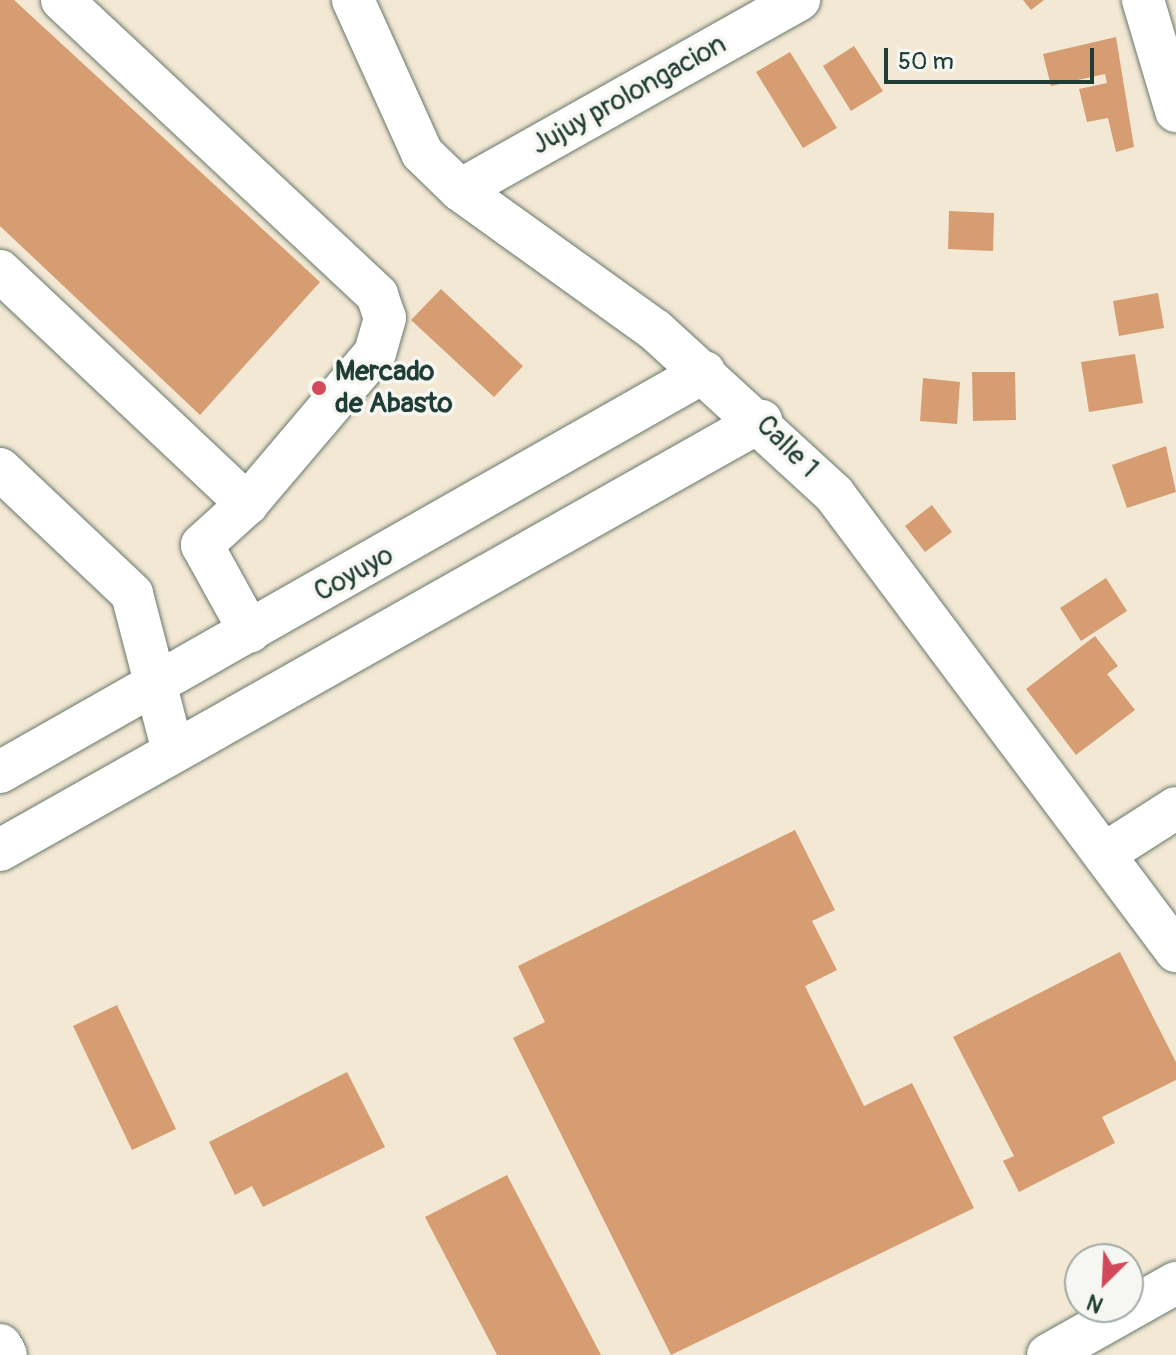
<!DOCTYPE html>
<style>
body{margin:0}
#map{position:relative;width:1176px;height:1355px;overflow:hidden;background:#f3e8d4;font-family:Pangolin,sans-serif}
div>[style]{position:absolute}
.building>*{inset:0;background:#d69d73}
.roads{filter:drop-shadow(0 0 2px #69796c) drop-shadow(0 0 2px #69796c)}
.minor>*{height:42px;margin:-21px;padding:0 21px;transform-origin:21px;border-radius:21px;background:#fff}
.highway>*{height:44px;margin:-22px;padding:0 22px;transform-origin:22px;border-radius:22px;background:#fff}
.dots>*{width:22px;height:22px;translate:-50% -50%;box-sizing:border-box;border:4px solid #f6f6f2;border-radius:50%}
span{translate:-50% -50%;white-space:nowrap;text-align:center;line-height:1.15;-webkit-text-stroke:7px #f6f6f2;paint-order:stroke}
.street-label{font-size:28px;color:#1f3d34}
.poi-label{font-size:28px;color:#1f3d34;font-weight:700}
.left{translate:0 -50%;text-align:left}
.north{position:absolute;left:1064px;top:1243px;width:80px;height:80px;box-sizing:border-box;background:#f6f6f2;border:2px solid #a0aca6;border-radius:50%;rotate:204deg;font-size:22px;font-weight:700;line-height:32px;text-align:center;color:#1f3d34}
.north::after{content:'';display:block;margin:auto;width:28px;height:36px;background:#d1495b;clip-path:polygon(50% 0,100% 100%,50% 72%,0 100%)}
.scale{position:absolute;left:884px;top:48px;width:210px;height:36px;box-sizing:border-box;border:4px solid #1f3d34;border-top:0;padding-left:10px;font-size:24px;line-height:28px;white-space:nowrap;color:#1f3d34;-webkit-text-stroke:6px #f6f6f2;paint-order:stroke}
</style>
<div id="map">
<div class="building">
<div style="clip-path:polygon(0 0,14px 0,320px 282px,200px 415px,0 226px)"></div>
<div style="clip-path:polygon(1023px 0,1044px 0,1031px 10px)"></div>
<div style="clip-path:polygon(1116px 37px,1134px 147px,1116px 152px,1108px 118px,1087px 122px,1079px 89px,1107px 83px,1105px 74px,1051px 86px,1043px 54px)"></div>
<div style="clip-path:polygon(854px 46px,883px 91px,851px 111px,823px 66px)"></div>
<div style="clip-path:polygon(790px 52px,837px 128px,803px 148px,756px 72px)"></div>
<div style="clip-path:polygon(949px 211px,994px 213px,993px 251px,948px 249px)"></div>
<div style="clip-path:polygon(441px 289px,523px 366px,494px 397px,411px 320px)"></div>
<div style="clip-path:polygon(1158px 293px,1164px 328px,1119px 336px,1113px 301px)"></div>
<div style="clip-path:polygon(1135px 354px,1143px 403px,1089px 412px,1081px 362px)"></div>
<div style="clip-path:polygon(972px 372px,1015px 372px,1016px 420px,973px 421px)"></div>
<div style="clip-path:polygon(923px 378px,960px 382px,957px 424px,920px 421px)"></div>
<div style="clip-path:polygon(1166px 446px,1176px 492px,1127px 508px,1112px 465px)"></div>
<div style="clip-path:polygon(932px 505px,952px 532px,925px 552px,905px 526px)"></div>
<div style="clip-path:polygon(1106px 578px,1127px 611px,1081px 641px,1060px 608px)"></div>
<div style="clip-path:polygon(1095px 636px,1118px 666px,1107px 674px,1135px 710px,1076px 755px,1026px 689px)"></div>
<div style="clip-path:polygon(795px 830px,835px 910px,812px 921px,837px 970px,805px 986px,864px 1106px,912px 1083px,974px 1208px,671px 1355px,513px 1038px,545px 1022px,518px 966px)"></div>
<div style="clip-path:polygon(1120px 952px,1176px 1062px,1176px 1080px,1102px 1117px,1115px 1143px,1019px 1192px,1003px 1161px,1014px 1156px,953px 1037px)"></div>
<div style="clip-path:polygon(117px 1005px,176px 1129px,132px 1150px,73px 1026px)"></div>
<div style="clip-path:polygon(347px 1072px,385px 1147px,263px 1207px,252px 1186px,235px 1195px,209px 1142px)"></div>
<div style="clip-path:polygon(507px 1175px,601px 1355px,497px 1355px,425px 1217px)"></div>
</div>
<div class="roads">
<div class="minor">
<div style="left:62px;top:0;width:432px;rotate:43.1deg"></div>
<div style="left:377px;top:295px;width:24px;rotate:71deg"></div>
<div style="left:385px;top:318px;width:36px;rotate:106deg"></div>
<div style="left:375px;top:353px;width:198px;rotate:130.3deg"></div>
<div style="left:247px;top:504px;width:61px;rotate:137.7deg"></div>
<div style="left:202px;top:545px;width:99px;rotate:61.1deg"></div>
<div style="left:353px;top:0;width:168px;rotate:65.7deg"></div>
<div style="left:422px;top:153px;width:53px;rotate:44.2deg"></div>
<div style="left:460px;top:190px;width:240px;rotate:35.7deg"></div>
<div style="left:655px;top:330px;width:243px;rotate:42.5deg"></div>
<div style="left:834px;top:494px;width:571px;rotate:53.19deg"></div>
<div style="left:1143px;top:0;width:116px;rotate:73.4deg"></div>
<div style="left:460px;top:190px;width:389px;rotate:-29.3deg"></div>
<div style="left:0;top:271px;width:340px;rotate:43.3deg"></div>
<div style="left:0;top:469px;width:182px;rotate:43.4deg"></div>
<div style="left:132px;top:594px;width:162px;rotate:75.4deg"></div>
<div style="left:0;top:772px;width:810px;rotate:-29.6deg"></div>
<div style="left:0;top:850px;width:874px;rotate:-29.41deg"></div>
<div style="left:1104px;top:854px;width:85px;rotate:-32.6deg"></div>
<div style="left:1048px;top:1355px;width:147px;rotate:-29.4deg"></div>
</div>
<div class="highway">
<div style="left:0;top:1346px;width:10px;rotate:61deg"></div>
</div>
</div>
<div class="dots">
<div style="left:319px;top:388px;background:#d1495b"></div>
</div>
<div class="street-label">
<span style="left:629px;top:95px;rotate:-29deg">Jujuy prolongacion</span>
<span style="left:787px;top:447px;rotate:45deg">Calle 1</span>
<span style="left:354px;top:574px;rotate:-29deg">Coyuyo</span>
</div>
<div class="poi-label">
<span class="left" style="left:335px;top:388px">Mercado<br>de Abasto</span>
</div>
<div class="north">N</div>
<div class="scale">50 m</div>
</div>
